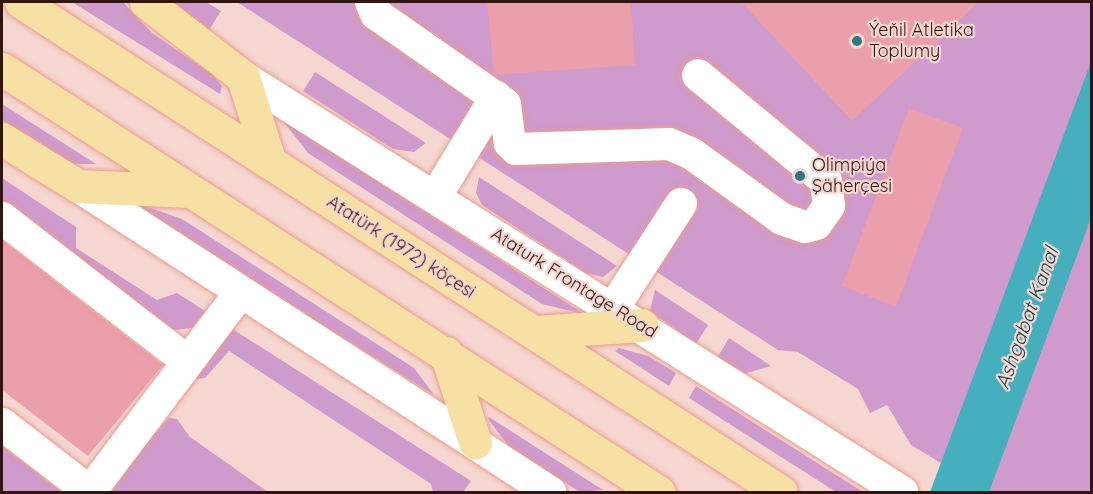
<!DOCTYPE html>
<meta charset="utf-8">
<style>
body{margin:0}
#map{position:relative;width:1093px;height:494px;overflow:hidden;background:#f6d6d0;font-family:Quicksand,sans-serif}
div>[style]{position:absolute}
.green>*{inset:0;background:#cf9acc}
.water>*{inset:0;background:#45afbe}
.building>*{inset:0;background:#eb9eab}
.roads{filter:drop-shadow(0 0 2px #e99c91) drop-shadow(0 0 2px #e99c91)}
.minor>*{height:32px;margin:-16px;padding:0 16px;transform-origin:16px;border-radius:16px;background:#fff}
.major>*{height:33px;margin:-16.5px;padding:0 16.5px;transform-origin:16.5px;border-radius:16.5px;background:#f7e0a4}
.dots>*{width:16px;height:16px;translate:-50% -50%;box-sizing:border-box;border:3px solid #f6d6d0;border-radius:50%}
span{translate:-50% -50%;white-space:nowrap;text-align:center;line-height:1.15;-webkit-text-stroke:4.5px #f6d6d0;paint-order:stroke}
.poi-label{font-size:18px;color:#311511}
.left{translate:0 -50%;text-align:left}
.street-label{font-size:18px;color:#311511}
.water-label{font-size:20px;color:#18474d;font-style:italic}
.frame{position:absolute;inset:0;border:3px solid #311511;pointer-events:none}
</style>
<div id="map">
<div class="green">
<div style="clip-path:polygon(72px 2px,123px 2px,152px 33px,212px 74px,222px 86px,220px 94px)"></div>
<div style="clip-path:polygon(171px 2px,206px 2px,221px 11px,209px 30px)"></div>
<div style="clip-path:polygon(237px 2px,1091px 2px,1091px 492px,989px 492px,911px 445px,887px 405px,870px 413px,858px 389px,798px 352px,778px 350px)"></div>
<div style="clip-path:polygon(315px 72px,426px 143px,414px 152px,393px 149px,303px 91px)"></div>
<div style="clip-path:polygon(2px 104px,96px 164px,73px 164px,2px 120px)"></div>
<div style="clip-path:polygon(284px 122px,284px 121px,584px 314px,542px 304px,308px 153px)"></div>
<div style="clip-path:polygon(479px 177px,617px 266px,603px 277px,586px 273px,482px 205px,476px 193px)"></div>
<div style="clip-path:polygon(2px 178px,76px 227px,76px 248px,157px 300px,177px 293px,205px 311px,192px 328px,173px 330px,2px 200px)"></div>
<div style="clip-path:polygon(145px 206px,182px 219px,414px 368px,434px 395px,138px 209px)"></div>
<div style="clip-path:polygon(655px 290px,708px 325px,696px 344px,650px 311px)"></div>
<div style="clip-path:polygon(226px 325px,471px 481px,463px 492px,433px 492px,431px 484px,229px 351px,205px 378px,195px 379px,189px 375px)"></div>
<div style="clip-path:polygon(729px 338px,771px 366px,743px 374px,717px 358px)"></div>
<div style="clip-path:polygon(619px 348px,648px 356px,676px 373px,669px 386px,615px 351px)"></div>
<div style="clip-path:polygon(696px 386px,863px 492px,836px 492px,689px 398px)"></div>
<div style="clip-path:polygon(169px 418px,177px 419px,190px 437px,268px 492px,101px 492px)"></div>
<div style="clip-path:polygon(488px 419px,489px 417px,603px 490px,580px 492px,510px 448px)"></div>
<div style="clip-path:polygon(2px 446px,58px 489px,61px 492px,2px 492px)"></div>
</div>
<div class="water">
<div style="clip-path:polygon(1091px 62px,1091px 218px,989px 492px,930px 492px)"></div>
</div>
<div class="building">
<div style="clip-path:polygon(487px 2px,631px 2px,635px 65px,494px 75px)"></div>
<div style="clip-path:polygon(741px 2px,979px 2px,852px 121px)"></div>
<div style="clip-path:polygon(909px 108px,963px 128px,896px 307px,842px 286px)"></div>
<div style="clip-path:polygon(2px 240px,163px 365px,88px 456px,2px 390px)"></div>
</div>
<div class="roads">
<div class="minor">
<div style="left:371px;top:2px;width:13px;rotate:67deg"></div>
<div style="left:376px;top:14px;width:157px;rotate:34.9deg"></div>
<div style="left:505px;top:104px;width:39px;rotate:83deg"></div>
<div style="left:510px;top:143px;width:8px;rotate:45deg"></div>
<div style="left:516px;top:149px;width:153px;rotate:-1.9deg"></div>
<div style="left:669px;top:144px;width:25px;rotate:23deg"></div>
<div style="left:692px;top:154px;width:111px;rotate:35.8deg"></div>
<div style="left:782px;top:219px;width:24px;rotate:19deg"></div>
<div style="left:805px;top:227px;width:11px;rotate:-15deg"></div>
<div style="left:816px;top:224px;width:22px;rotate:-54deg"></div>
<div style="left:829px;top:206px;width:25px;rotate:-97deg"></div>
<div style="left:826px;top:181px;width:166px;rotate:-140.4deg"></div>
<div style="left:243px;top:77px;width:779px;rotate:32.2deg"></div>
<div style="left:78px;top:186px;width:563px;rotate:32.96deg"></div>
<div style="left:436px;top:196px;width:116px;rotate:-58.8deg"></div>
<div style="left:2px;top:218px;width:235px;rotate:37.7deg"></div>
<div style="left:614px;top:307px;width:123px;rotate:-57deg"></div>
<div style="left:2px;top:424px;width:111px;rotate:37.7deg"></div>
<div style="left:90px;top:492px;width:249px;rotate:-53deg"></div>
</div>
<div class="major">
<div style="left:21px;top:2px;width:904px;rotate:32.81deg"></div>
<div style="left:146px;top:2px;width:123px;rotate:37.7deg"></div>
<div style="left:243px;top:77px;width:90px;rotate:72.6deg"></div>
<div style="left:2px;top:69px;width:781px;rotate:32.81deg"></div>
<div style="left:2px;top:139px;width:89px;rotate:31.7deg"></div>
<div style="left:78px;top:186px;width:112px;rotate:2.6deg"></div>
<div style="left:534px;top:332px;width:108px;rotate:-3.7deg"></div>
<div style="left:446px;top:353px;width:94px;rotate:72deg"></div>
</div>
</div>
<div class="dots">
<div style="left:857px;top:41px;background:#2f7781"></div>
<div style="left:800px;top:176px;background:#2f7781"></div>
</div>
<div class="poi-label">
<span class="left" style="left:869px;top:41px">Ýeňil Atletika<br>Toplumy</span>
<span class="left" style="left:812px;top:176px">Olimpiýa<br>Şäherçesi</span>
</div>
<div class="street-label">
<span style="left:401px;top:247px;rotate:33deg">Atatürk (1972) köçesi</span>
<span style="left:574px;top:283px;rotate:32deg">Ataturk Frontage Road</span>
</div>
<div class="water-label">
<span style="left:1026px;top:318px;rotate:-70deg">Ashgabat Kanal</span>
</div>
<div class="frame"></div>
</div>
